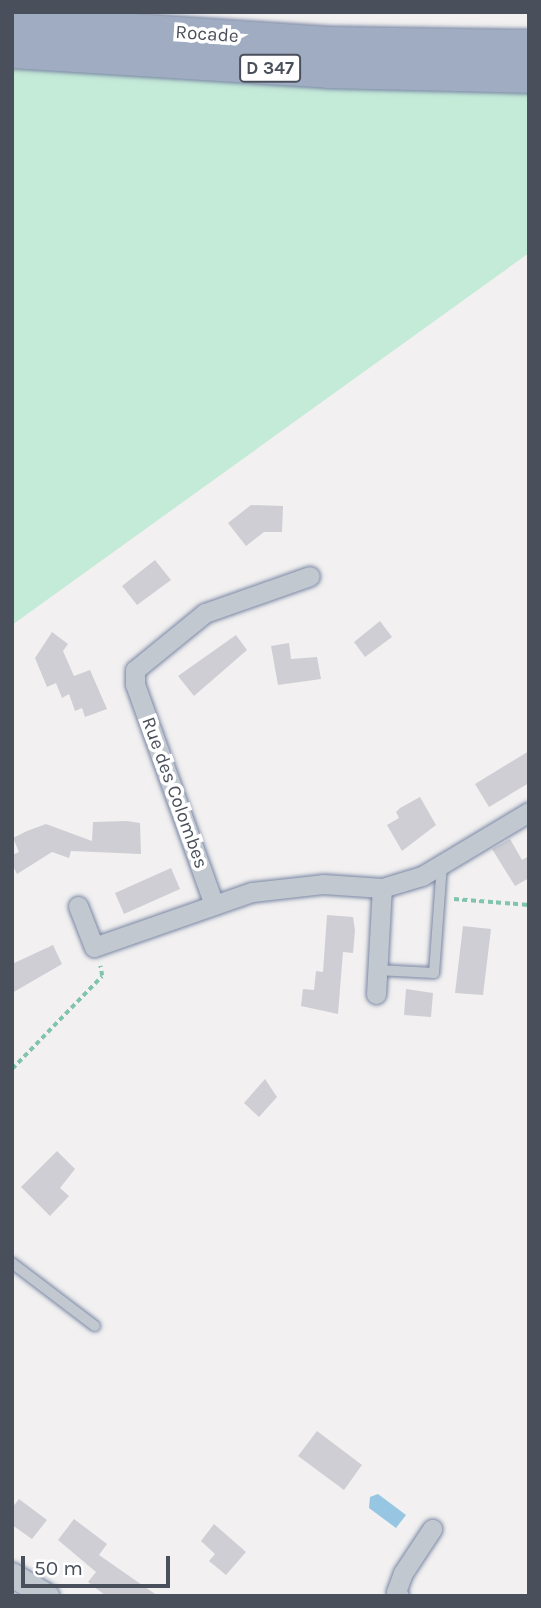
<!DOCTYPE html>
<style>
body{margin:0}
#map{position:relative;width:541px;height:1608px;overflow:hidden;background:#f2f0f0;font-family:Karla,sans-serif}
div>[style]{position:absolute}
.green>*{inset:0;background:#c4ead8}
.water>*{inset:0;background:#96c6e1}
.building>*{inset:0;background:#ceced4}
.path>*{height:3.5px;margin-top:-1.75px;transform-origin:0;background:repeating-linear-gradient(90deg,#80c4ad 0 5px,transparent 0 8.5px)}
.roads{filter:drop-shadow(0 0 2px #7987a4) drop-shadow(0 0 2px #7987a4)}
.service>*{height:10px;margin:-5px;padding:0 5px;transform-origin:5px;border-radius:5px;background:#c2c8d0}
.minor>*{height:19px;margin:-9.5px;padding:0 9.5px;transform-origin:9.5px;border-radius:9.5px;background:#c2c8d0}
.tertiary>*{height:24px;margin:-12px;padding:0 12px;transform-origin:12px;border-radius:12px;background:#c2c8d0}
.trunk>*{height:32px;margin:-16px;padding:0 16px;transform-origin:16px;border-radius:16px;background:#a0acc2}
span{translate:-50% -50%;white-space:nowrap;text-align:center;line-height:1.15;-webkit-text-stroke:7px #fff;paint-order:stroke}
.shield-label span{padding:2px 5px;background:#fff;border:2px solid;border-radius:5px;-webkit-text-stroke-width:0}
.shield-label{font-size:18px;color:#4a505b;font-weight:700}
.street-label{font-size:19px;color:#4a505b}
.frame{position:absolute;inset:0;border:14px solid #4a505b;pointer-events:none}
.scale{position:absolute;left:21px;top:1556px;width:149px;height:32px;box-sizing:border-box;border:4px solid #4a505b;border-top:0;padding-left:9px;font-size:21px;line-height:24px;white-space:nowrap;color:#4a505b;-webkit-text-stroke:5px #fff;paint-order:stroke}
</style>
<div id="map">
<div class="green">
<div style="clip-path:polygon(12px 37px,529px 70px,529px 253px,12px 625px)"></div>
</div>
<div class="water">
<div style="clip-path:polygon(378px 1494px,406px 1515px,396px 1528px,369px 1508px,370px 1497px)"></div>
</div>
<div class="building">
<div style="clip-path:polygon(251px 505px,283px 506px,282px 532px,264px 532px,246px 546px,228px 523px)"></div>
<div style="clip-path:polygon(155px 560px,171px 580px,137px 605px,122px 586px)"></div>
<div style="clip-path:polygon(380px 621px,392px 637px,365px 657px,354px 642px)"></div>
<div style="clip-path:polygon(52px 632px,68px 644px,63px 651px,74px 676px,90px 670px,107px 709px,85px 717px,82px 708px,75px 711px,69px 694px,62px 698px,56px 683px,47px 687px,35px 658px)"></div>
<div style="clip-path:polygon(236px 635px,247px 650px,194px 696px,178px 676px)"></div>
<div style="clip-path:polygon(289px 643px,291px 659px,317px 657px,321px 679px,278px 685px,271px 646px)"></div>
<div style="clip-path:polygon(529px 751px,529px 783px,489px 807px,475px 784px)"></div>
<div style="clip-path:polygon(420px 797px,436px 825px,402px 851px,387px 825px,399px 818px,396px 812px,400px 808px)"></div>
<div style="clip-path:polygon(127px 821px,140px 823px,141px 854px,71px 851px,69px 858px,52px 852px,17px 874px,12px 864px,12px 855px,19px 852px,13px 838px,27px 831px,46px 824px,92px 841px,93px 822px)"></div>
<div style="clip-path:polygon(510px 839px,522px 860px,529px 856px,529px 878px,515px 886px,492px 849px)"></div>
<div style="clip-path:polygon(171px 868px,180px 889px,124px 914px,115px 893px)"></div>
<div style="clip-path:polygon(327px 915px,353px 917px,355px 930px,353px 953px,343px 952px,338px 1014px,301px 1006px,303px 989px,314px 990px,316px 971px,323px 972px)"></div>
<div style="clip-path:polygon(463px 926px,491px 929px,483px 995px,455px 993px)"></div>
<div style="clip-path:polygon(53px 945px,62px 964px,12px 993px,12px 964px)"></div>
<div style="clip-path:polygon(406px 989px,433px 993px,431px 1017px,404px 1015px)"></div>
<div style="clip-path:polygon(265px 1079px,277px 1097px,259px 1117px,244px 1103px)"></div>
<div style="clip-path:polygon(57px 1151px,75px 1169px,60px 1188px,69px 1196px,50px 1216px,21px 1187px)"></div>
<div style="clip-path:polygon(317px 1431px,362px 1465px,344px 1490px,298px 1456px)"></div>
<div style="clip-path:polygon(19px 1499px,47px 1520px,32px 1539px,12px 1525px,12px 1508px)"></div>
<div style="clip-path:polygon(74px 1519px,107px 1544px,99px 1555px,158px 1596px,106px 1596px,88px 1582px,96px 1572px,58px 1540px)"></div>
<div style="clip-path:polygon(214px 1524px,246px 1552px,226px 1575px,209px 1561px,215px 1554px,201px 1541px)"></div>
</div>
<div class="path">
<div style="left:454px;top:899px;width:75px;rotate:4.6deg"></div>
<div style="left:12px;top:1069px;width:129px;rotate:-45.9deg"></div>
<div style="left:102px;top:976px;width:10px;rotate:-101deg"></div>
</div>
<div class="roads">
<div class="service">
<div style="left:377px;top:970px;width:57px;rotate:3deg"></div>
<div style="left:434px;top:973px;width:110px;rotate:-85.8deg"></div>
<div style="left:12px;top:1263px;width:104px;rotate:37.2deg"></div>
</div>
<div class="minor">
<div style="left:213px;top:902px;width:232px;rotate:-109.7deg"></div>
<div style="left:135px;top:684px;width:14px;rotate:-90deg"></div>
<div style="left:135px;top:670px;width:90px;rotate:-39.2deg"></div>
<div style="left:205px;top:613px;width:111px;rotate:-19.4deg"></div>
<div style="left:78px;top:906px;width:44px;rotate:68.7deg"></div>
<div style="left:94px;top:947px;width:167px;rotate:-19.2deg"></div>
<div style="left:252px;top:892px;width:71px;rotate:-6.4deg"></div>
<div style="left:323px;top:884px;width:59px;rotate:3.9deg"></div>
<div style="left:376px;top:994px;width:106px;rotate:-86.8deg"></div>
<div style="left:382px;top:888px;width:42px;rotate:-16.7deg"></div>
<div style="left:422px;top:876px;width:125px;rotate:-30.9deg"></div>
<div style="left:399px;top:1596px;width:5px;rotate:-127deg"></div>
<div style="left:396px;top:1592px;width:20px;rotate:-70deg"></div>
<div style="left:403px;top:1573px;width:53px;rotate:-56.6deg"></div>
</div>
<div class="tertiary">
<div style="left:12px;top:1575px;width:41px;rotate:31deg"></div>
</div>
<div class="trunk">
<div style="left:12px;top:22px;width:321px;rotate:3.8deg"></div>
<div style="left:332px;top:43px;width:197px;rotate:0.9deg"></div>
<div style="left:12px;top:52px;width:317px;rotate:3.6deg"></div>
<div style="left:328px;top:72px;width:201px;rotate:1.4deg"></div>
</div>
</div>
<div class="shield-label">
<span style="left:270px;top:68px">D 347</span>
</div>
<div class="street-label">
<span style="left:207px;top:35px;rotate:4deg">Rocade</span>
<span style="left:174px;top:793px;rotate:70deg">Rue des Colombes</span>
</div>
<div class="frame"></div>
<div class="scale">50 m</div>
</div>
